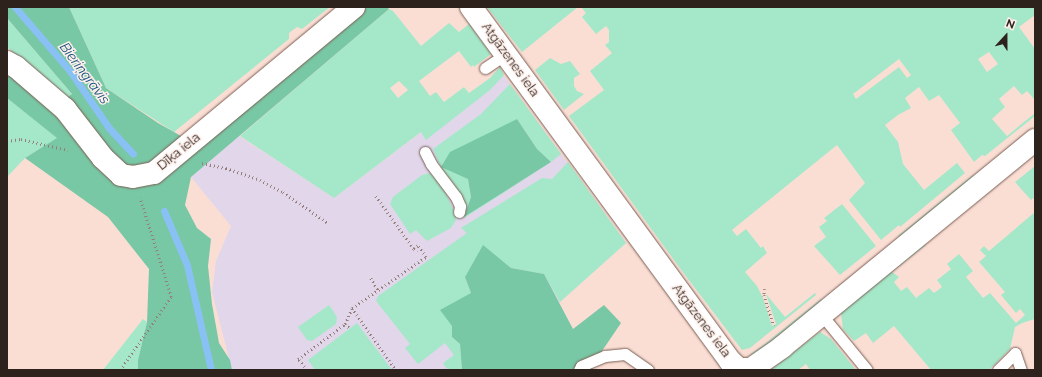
<!DOCTYPE html>
<meta charset="utf-8">
<style>
body{margin:0}
#map{position:relative;width:1042px;height:377px;overflow:hidden;background:#faded4;font-family:Raleway,sans-serif}
div>[style]{position:absolute}
.education>*{inset:0;background:#e1d6ea}
.green>*{inset:0;background:#a5e8c9}
.forest>*{inset:0;background:#79c8a5}
.stream>*{height:7px;margin:-3.5px;padding:0 3.5px;transform-origin:3.5px;border-radius:3.5px;background:#89c1f4}
.path>*{height:2.5px;margin-top:-1.25px;transform-origin:0;background:repeating-linear-gradient(90deg,#948079 0 1px,transparent 0 4px)}
.roads{filter:drop-shadow(0 0 1px #7b5e53) drop-shadow(0 0 1px #7b5e53)}
.lane>*{height:11px;margin:-5.5px;padding:0 5.5px;transform-origin:5.5px;border-radius:5.5px;background:#fff}
.street>*{height:22px;margin:-11px;padding:0 11px;transform-origin:11px;border-radius:11px;background:#fff}
span{translate:-50% -50%;white-space:nowrap;text-align:center;line-height:1.15;-webkit-text-stroke:3px #fdefea;paint-order:stroke}
.street-label{font-size:13px;color:#2e221d}
.water-label{font-size:14px;color:#11517f;font-style:italic}
.frame{position:absolute;inset:0;border:8px solid #2e221d;pointer-events:none}
.north{position:absolute;left:986px;top:16px;width:40px;height:40px;-webkit-text-stroke:3px #fdefea;paint-order:stroke;rotate:21deg;font-size:11px;font-weight:700;line-height:16px;text-align:center;color:#2e221d}
.north::after{content:'';display:block;margin:auto;width:14px;height:18px;background:#2e221d;clip-path:polygon(50% 0,100% 100%,50% 72%,0 100%)}
</style>
<div id="map">
<div class="education">
<div style="clip-path:polygon(501px 72px,626px 243px,484px 370px,232px 370px,212px 292px,216px 261px,231px 226px,182px 166px,227px 128px,334px 198px)"></div>
</div>
<div class="green">
<div style="clip-path:polygon(69px 7px,330px 7px,302px 29px,297px 27px,289px 33px,289px 39px,174px 132px,106px 88px)"></div>
<div style="clip-path:polygon(487px 7px,578px 7px,522px 52px)"></div>
<div style="clip-path:polygon(evenodd,581px 7px,1035px 7px,1035px 15px,1019px 27px,1035px 49px,1035px 100px,1027px 91px,1022px 95px,1014px 86px,999px 99px,1005px 107px,992px 119px,1007px 136px,1035px 113px,1035px 116px,985px 156px,982px 155px,974px 162px,951px 130px,960px 123px,939px 95px,929px 101px,919px 87px,905px 98px,911px 108px,898px 115px,885px 125px,898px 142px,903px 164px,924px 190px,957px 163px,965px 173px,900px 227px,899px 225px,881px 240px,849px 200px,865px 183px,837px 145px,732px 230px,737px 236px,746px 229px,761px 248px,763px 246px,767px 253px,745px 272px,757px 286px,763px 298px,772px 326px,776px 324px,766px 294px,785px 317px,815px 293px,816px 295px,750px 348px,742px 350px,682px 271px,569px 116px,604px 90px,590px 71px,612px 53px,605px 45px,609px 42px,609px 30px,606px 26px,596px 34px,582px 17px,586px 13px,581px 7px,989px 52px,998px 64px,987px 72px,978px 59px,989px 52px,581px 7px,899px 59px,911px 75px,907px 78px,899px 67px,856px 99px,853px 94px,899px 59px)"></div>
<div style="clip-path:polygon(evenodd,389px 9px,393px 11px,421px 46px,449px 23px,459px 32px,469px 24px,491px 54px,474px 67px,473px 65px,471px 67px,459px 51px,419px 81px,430px 96px,436px 92px,444px 102px,464px 87px,469px 93px,490px 78px,500px 67px,504px 75px,490px 90px,426px 140px,421px 132px,334px 198px,240px 136px,389px 9px,399px 81px,408px 90px,398px 98px,390px 88px,399px 81px)"></div>
<div style="clip-path:polygon(7px 18px,72px 94px,62px 101px,48px 84px,7px 47px)"></div>
<div style="clip-path:polygon(550px 58px,561px 64px,570px 61px,580px 74px,574px 78px,574px 86px,577px 91px,584px 94px,564px 110px,535px 70px)"></div>
<div style="clip-path:polygon(510px 84px,561px 154px,551px 162px,537px 149px,517px 119px,468px 179px,471px 197px,464px 216px,538px 171px,464px 218px,462px 201px,441px 168px,433px 149px,481px 114px)"></div>
<div style="clip-path:polygon(7px 98px,58px 138px,25px 158px,7px 177px)"></div>
<div style="clip-path:polygon(568px 162px,626px 243px,560px 302px,544px 274px,511px 268px,483px 246px,465px 277px,471px 293px,452px 326px,452px 337px,460px 344px,462px 370px,451px 370px,446px 368px,443px 363px,454px 355px,445px 343px,418px 364px,405px 348px,410px 344px,376px 301px,378px 296px,467px 233px,461px 228px,542px 178px,552px 179px)"></div>
<div style="clip-path:polygon(1035px 166px,1035px 197px,1031px 200px,1015px 182px)"></div>
<div style="clip-path:polygon(430px 173px,442px 185px,456px 216px,456px 220px,451px 228px,427px 241px,416px 230px,410px 234px,390px 204px,393px 197px,422px 175px)"></div>
<div style="clip-path:polygon(973px 175px,975px 177px,901px 236px,898px 236px)"></div>
<div style="clip-path:polygon(842px 204px,876px 246px,840px 275px,814px 246px,826px 237px,819px 227px,827px 221px,824px 218px)"></div>
<div style="clip-path:polygon(1035px 212px,1035px 319px,1022px 323px,1015px 327px,1010px 349px,989px 370px,931px 370px,894px 326px,873px 343px,866px 333px,854px 341px,843px 329px,841px 313px,845px 308px,925px 243px,926px 245px,892px 272px,899px 277px,894px 282px,901px 291px,907px 287px,916px 298px,929px 288px,934px 293px,942px 287px,937px 280px,951px 269px,947px 264px,959px 254px,973px 271px,966px 277px,983px 298px,990px 293px,1016px 323px,1025px 315px,1020px 309px,1016px 313px,1001px 295px,1005px 292px,979px 262px,986px 256px,980px 250px,984px 246px,989px 251px)"></div>
<div style="clip-path:polygon(821px 299px,823px 301px,759px 353px,749px 355px,761px 347px)"></div>
<div style="clip-path:polygon(329px 305px,337px 317px,336px 324px,312px 341px,307px 340px,298px 327px)"></div>
<div style="clip-path:polygon(143px 319px,147px 322px,138px 360px,138px 370px,103px 370px)"></div>
<div style="clip-path:polygon(357px 323px,392px 370px,315px 370px,308px 360px)"></div>
<div style="clip-path:polygon(820px 332px,831px 339px,856px 370px,810px 370px,806px 364px,798px 370px,770px 370px)"></div>
</div>
<div class="forest">
<div style="clip-path:polygon(7px 7px,69px 7px,106px 88px,158px 123px,197px 145px,354px 14px,365px 7px,387px 7px,389px 9px,191px 177px,185px 205px,197px 228px,211px 239px,208px 266px,212px 304px,219px 343px,230px 360px,232px 370px,138px 370px,138px 360px,147px 322px,149px 269px,108px 217px,25px 158px,57px 138px,7px 98px,7px 68px,55px 106px,72px 94px,7px 18px)"></div>
<div style="clip-path:polygon(517px 119px,537px 149px,551px 162px,464px 217px,471px 197px,468px 179px,441px 167px,450px 152px)"></div>
<div style="clip-path:polygon(483px 245px,511px 268px,544px 274px,573px 329px,604px 305px,621px 323px,600px 354px,592px 370px,462px 370px,460px 344px,452px 337px,452px 326px,440px 310px,471px 293px,465px 277px)"></div>
</div>
<div class="stream">
<div style="left:15px;top:7px;width:84px;rotate:49.3deg"></div>
<div style="left:70px;top:71px;width:69px;rotate:55.6deg"></div>
<div style="left:109px;top:128px;width:35px;rotate:47deg"></div>
<div style="left:164px;top:211px;width:59px;rotate:66.9deg"></div>
<div style="left:187px;top:265px;width:108px;rotate:77.1deg"></div>
</div>
<div class="path">
<div style="left:7px;top:141px;width:14px;rotate:-8deg"></div>
<div style="left:21px;top:139px;width:48px;rotate:13.2deg"></div>
<div style="left:202px;top:163px;width:25px;rotate:12deg"></div>
<div style="left:226px;top:168px;width:36px;rotate:19deg"></div>
<div style="left:260px;top:180px;width:26px;rotate:28deg"></div>
<div style="left:283px;top:192px;width:55px;rotate:34.6deg"></div>
<div style="left:376px;top:196px;width:65px;rotate:54.4deg"></div>
<div style="left:371px;top:278px;width:14px;rotate:60deg"></div>
<div style="left:765px;top:289px;width:6px;rotate:99deg"></div>
<div style="left:764px;top:295px;width:32px;rotate:72deg"></div>
<div style="left:352px;top:308px;width:76px;rotate:54.6deg"></div>
<div style="left:345px;top:324px;width:6px;rotate:39deg"></div>
<div style="left:120px;top:370px;width:89px;rotate:-55.1deg"></div>
<div style="left:171px;top:297px;width:104px;rotate:-107.4deg"></div>
<div style="left:307px;top:370px;width:14px;rotate:-129deg"></div>
<div style="left:298px;top:359px;width:59px;rotate:-36.7deg"></div>
<div style="left:345px;top:324px;width:17px;rotate:-66deg"></div>
<div style="left:352px;top:308px;width:90px;rotate:-34.6deg"></div>
<div style="left:426px;top:257px;width:14px;rotate:-126deg"></div>
<div style="left:418px;top:246px;width:5px;rotate:143deg"></div>
<div style="left:414px;top:249px;width:4px;rotate:27deg"></div>
</div>
<div class="roads">
<div class="lane">
<div style="left:485px;top:68px;width:25px;rotate:-34deg"></div>
<div style="left:425px;top:152px;width:13px;rotate:63deg"></div>
<div style="left:431px;top:164px;width:41px;rotate:52.9deg"></div>
<div style="left:456px;top:197px;width:10px;rotate:66deg"></div>
<div style="left:460px;top:206px;width:6px;rotate:99deg"></div>
<div style="left:821px;top:314px;width:72px;rotate:50.6deg"></div>
<div style="left:579px;top:370px;width:4px;rotate:-63deg"></div>
<div style="left:581px;top:366px;width:26px;rotate:-23deg"></div>
<div style="left:605px;top:356px;width:20px;rotate:-6deg"></div>
<div style="left:625px;top:354px;width:28px;rotate:35deg"></div>
<div style="left:998px;top:370px;width:24px;rotate:-45deg"></div>
<div style="left:1015px;top:353px;width:18px;rotate:71deg"></div>
</div>
<div class="street">
<div style="left:471px;top:7px;width:439px;rotate:53.8deg"></div>
<div style="left:730px;top:361px;width:12px;rotate:42deg"></div>
<div style="left:739px;top:369px;width:12px"></div>
<div style="left:751px;top:369px;width:38px;rotate:-35deg"></div>
<div style="left:782px;top:347px;width:327px;rotate:-39.3deg"></div>
<div style="left:7px;top:62px;width:10px;rotate:29deg"></div>
<div style="left:16px;top:67px;width:65px;rotate:40.6deg"></div>
<div style="left:65px;top:109px;width:62px;rotate:52.2deg"></div>
<div style="left:103px;top:158px;width:25px;rotate:43deg"></div>
<div style="left:121px;top:175px;width:12px;rotate:9deg"></div>
<div style="left:133px;top:177px;width:21px;rotate:-11deg"></div>
<div style="left:154px;top:173px;width:260px;rotate:-39.7deg"></div>
</div>
</div>
<div class="street-label">
<span style="left:510px;top:60px;rotate:54deg">Atgāzenes iela</span>
<span style="left:179px;top:152px;rotate:-39deg">Dīķa iela</span>
<span style="left:701px;top:321px;rotate:53deg">Atgāzenes iela</span>
</div>
<div class="water-label">
<span style="left:85px;top:73px;rotate:53deg">Bieriņgrāvis</span>
</div>
<div class="frame"></div>
<div class="north">N</div>
</div>
